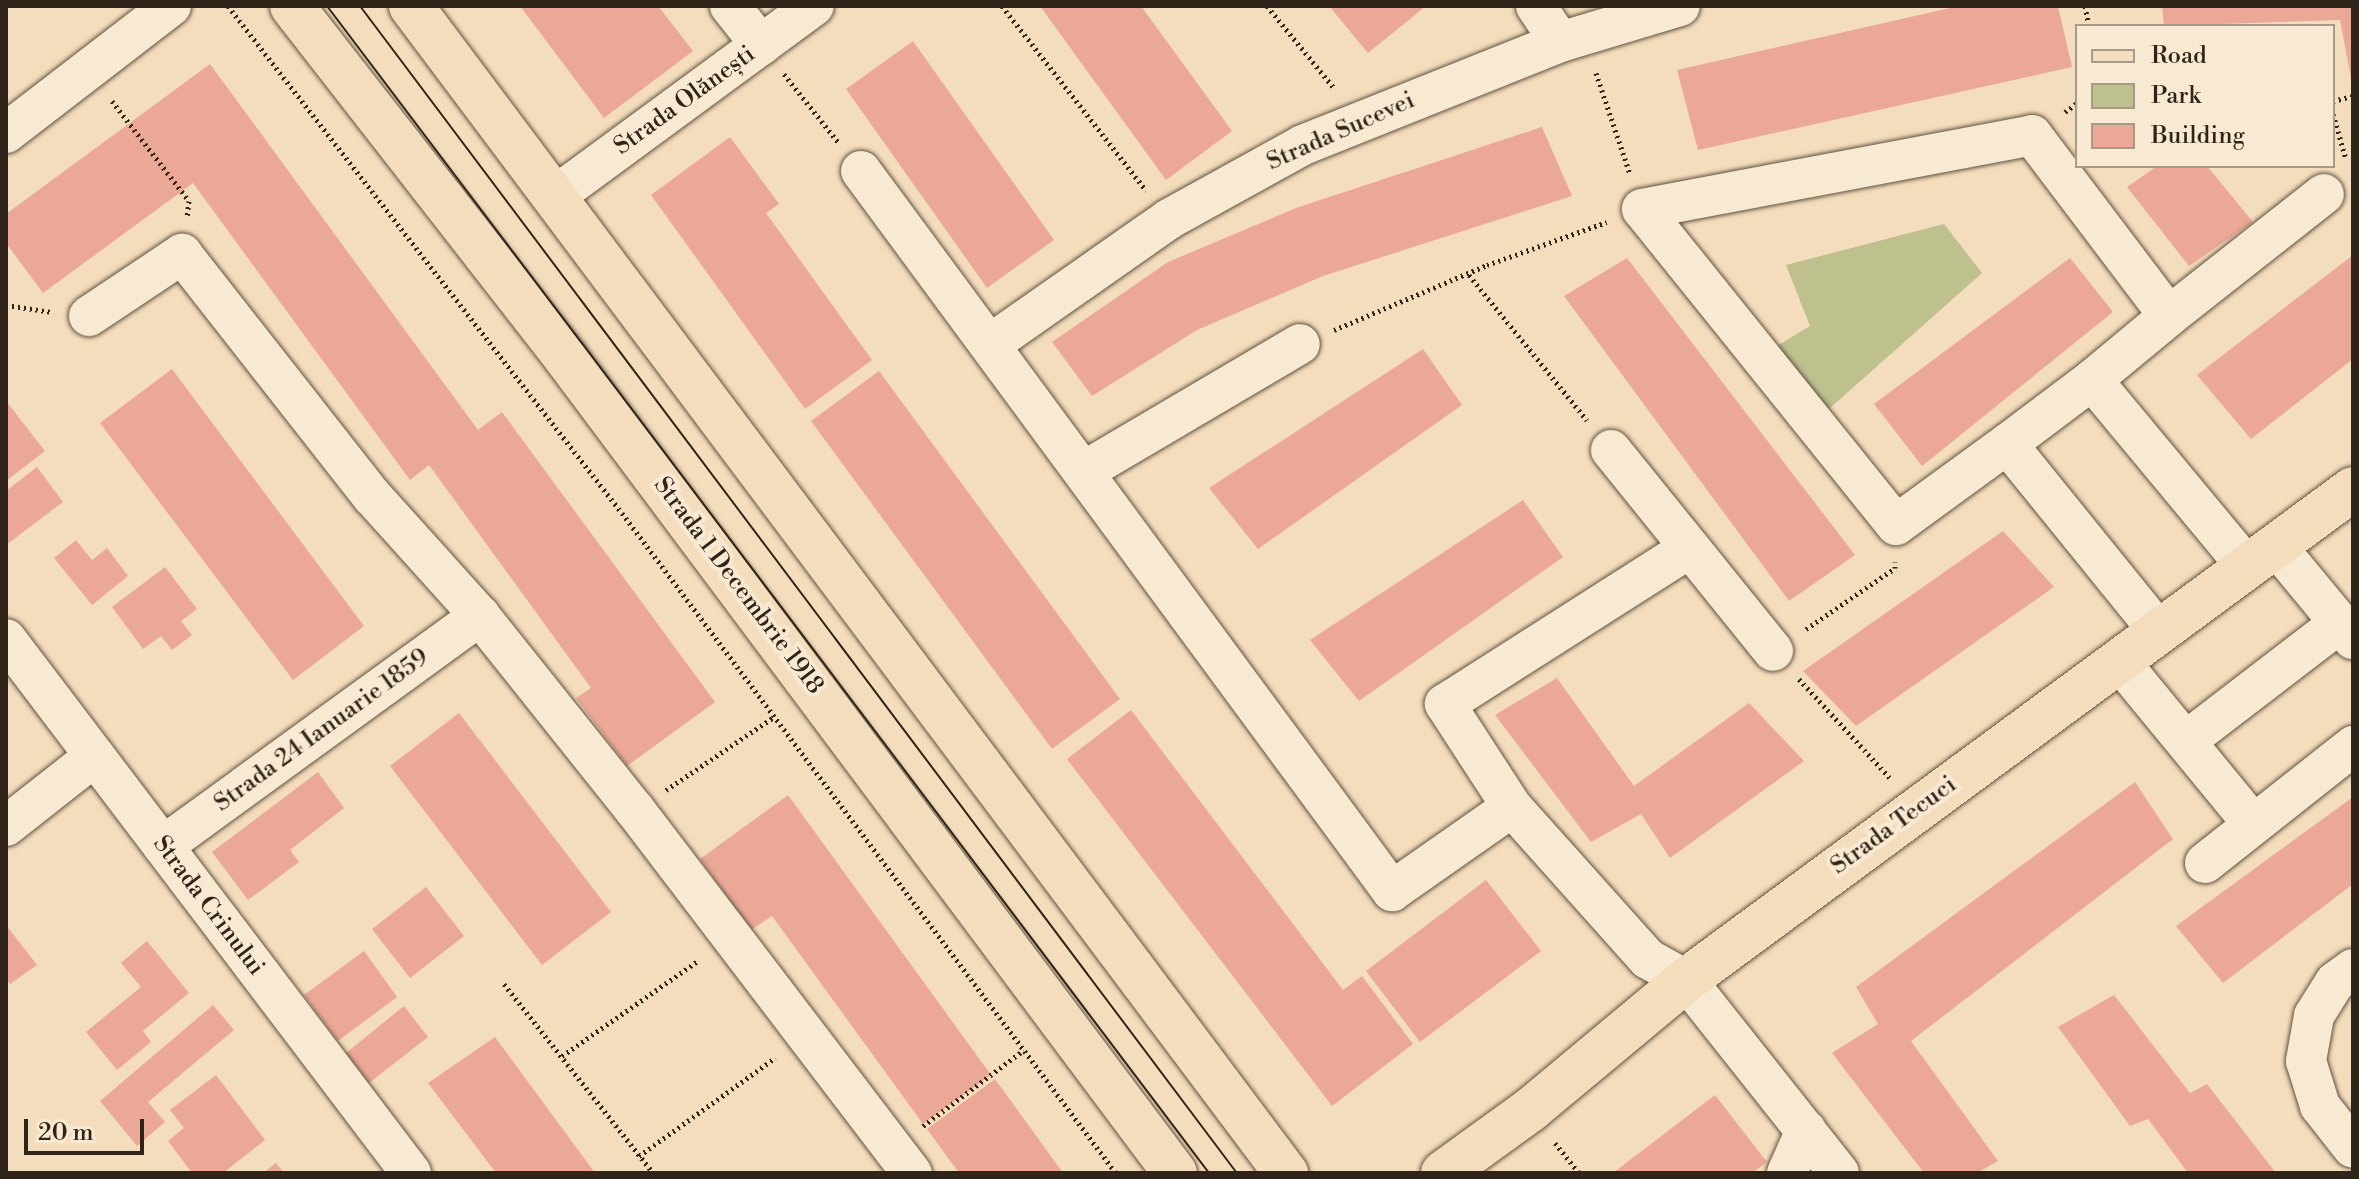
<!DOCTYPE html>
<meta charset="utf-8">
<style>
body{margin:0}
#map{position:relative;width:2359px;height:1179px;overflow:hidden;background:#f4ddbc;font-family:"Libre Bodoni",serif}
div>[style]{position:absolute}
.green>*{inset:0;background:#bec08e}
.building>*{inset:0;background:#eba897}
.path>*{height:5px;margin-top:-2.5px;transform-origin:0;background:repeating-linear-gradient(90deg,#2f2417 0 2px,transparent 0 6px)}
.roads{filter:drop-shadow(0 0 2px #605240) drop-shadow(0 0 2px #605240)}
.minor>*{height:40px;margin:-20px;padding:0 20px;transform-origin:20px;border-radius:20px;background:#f8e9d3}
.major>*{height:44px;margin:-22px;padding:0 22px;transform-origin:22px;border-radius:22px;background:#f4ddbc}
.tram>*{height:2px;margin:-1px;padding:0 1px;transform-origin:1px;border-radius:1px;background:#2f2417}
span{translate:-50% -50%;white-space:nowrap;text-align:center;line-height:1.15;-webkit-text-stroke:8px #f8e9d3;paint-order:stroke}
.street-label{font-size:24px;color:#2f2417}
.frame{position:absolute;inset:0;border:8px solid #2f2417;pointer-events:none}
.legend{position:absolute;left:2075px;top:24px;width:260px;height:144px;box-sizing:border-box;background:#f8e9d3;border:2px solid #a89a88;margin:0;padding:10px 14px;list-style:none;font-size:24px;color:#2f2417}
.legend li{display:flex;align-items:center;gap:16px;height:40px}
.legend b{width:40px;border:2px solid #a89a88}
.scale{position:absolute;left:24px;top:1119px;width:120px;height:36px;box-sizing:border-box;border:4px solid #2f2417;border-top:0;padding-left:10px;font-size:24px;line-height:28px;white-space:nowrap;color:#2f2417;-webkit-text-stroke:6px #f8e9d3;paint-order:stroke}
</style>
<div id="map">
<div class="green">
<div style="clip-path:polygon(1944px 224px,1982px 273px,1821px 416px,1770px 350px,1810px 326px,1786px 265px)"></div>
</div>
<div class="building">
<div style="clip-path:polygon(520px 6px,658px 6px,693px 51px,604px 118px)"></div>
<div style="clip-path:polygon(1040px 6px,1141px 6px,1232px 131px,1166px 180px)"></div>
<div style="clip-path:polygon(1329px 6px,1426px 6px,1368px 53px)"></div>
<div style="clip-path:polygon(1959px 6px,2058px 6px,2072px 67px,1698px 150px,1677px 70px)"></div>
<div style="clip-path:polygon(2162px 6px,2353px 6px,2353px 89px,2340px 20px,2164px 26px)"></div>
<div style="clip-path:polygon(913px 41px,1054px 240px,987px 288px,846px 89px)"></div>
<div style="clip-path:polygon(210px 64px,478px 430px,502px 412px,715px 702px,627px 766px,576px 698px,591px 688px,429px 465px,410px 480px,193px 183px,43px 293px,6px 243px,6px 214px)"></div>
<div style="clip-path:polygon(1542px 127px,1572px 196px,1323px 276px,1197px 330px,1092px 396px,1052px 342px,1168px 262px,1296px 208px)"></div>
<div style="clip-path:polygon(730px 137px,779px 204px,766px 213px,872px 360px,805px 409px,651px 195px)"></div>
<div style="clip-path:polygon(2157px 166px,2207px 166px,2253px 222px,2189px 266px,2127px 187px)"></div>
<div style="clip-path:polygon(2353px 255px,2353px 359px,2251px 439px,2197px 375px)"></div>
<div style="clip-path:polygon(1627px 258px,1855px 555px,1789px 601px,1564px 296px)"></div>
<div style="clip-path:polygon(2070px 258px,2113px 312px,1922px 466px,1874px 404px)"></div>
<div style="clip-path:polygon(1423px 349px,1462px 405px,1258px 549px,1209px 488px)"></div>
<div style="clip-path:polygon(172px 369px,364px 626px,293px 680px,100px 423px)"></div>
<div style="clip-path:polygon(879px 371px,1120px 699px,1052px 749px,811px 421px)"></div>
<div style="clip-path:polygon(6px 401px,45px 451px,6px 481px)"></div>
<div style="clip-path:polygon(37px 467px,63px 502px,6px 545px,6px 491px)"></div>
<div style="clip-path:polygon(1523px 500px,1563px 557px,1359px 701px,1310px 640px)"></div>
<div style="clip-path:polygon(2003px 531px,2054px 587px,1856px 726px,1803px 671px)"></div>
<div style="clip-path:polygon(76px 540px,92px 560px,107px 548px,128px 576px,92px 605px,54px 558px)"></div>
<div style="clip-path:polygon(165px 567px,197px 609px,181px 621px,192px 635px,172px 650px,161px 636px,143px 649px,112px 607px)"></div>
<div style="clip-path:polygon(1557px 678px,1634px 786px,1749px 703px,1804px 761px,1670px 858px,1641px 814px,1591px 842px,1495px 715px)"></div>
<div style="clip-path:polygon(1131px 710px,1343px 990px,1362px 976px,1413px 1044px,1332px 1106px,1067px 759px)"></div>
<div style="clip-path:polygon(459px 713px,611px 912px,542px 965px,390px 766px)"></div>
<div style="clip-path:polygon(318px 772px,344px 808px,290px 850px,299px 862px,248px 900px,212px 852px)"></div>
<div style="clip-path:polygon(2135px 782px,2173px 839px,1911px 1041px,1998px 1161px,1977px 1173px,1924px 1173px,1832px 1053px,1878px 1024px,1856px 987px)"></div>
<div style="clip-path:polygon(788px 795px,991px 1075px,923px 1124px,772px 916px,751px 930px,700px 859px)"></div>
<div style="clip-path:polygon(2353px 797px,2353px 884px,2223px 983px,2176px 926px)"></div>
<div style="clip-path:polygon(1486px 880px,1541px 951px,1420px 1042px,1366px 971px)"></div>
<div style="clip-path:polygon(426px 887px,464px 936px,410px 978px,372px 929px)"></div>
<div style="clip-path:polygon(6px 925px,37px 965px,10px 984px,6px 979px)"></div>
<div style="clip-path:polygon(147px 941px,189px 993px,143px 1031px,151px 1042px,117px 1070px,86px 1032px,141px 987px,121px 963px)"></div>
<div style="clip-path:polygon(364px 951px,397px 997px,338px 1041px,304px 995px)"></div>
<div style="clip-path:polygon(2114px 995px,2190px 1093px,2207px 1084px,2276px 1173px,2188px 1173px,2148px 1119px,2130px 1126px,2058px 1027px)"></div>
<div style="clip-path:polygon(213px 1005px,234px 1030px,148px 1102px,165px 1122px,137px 1146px,100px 1101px)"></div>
<div style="clip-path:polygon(404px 1006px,428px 1037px,369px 1083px,346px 1053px)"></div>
<div style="clip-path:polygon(495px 1037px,595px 1173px,496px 1173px,428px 1083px)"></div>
<div style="clip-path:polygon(216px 1075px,265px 1140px,223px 1173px,192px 1173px,168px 1141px,184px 1128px,170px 1110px)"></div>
<div style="clip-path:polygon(995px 1079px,1063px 1173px,959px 1173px,927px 1129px)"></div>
<div style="clip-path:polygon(1715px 1095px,1767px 1162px,1752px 1173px,1613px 1173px)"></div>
<div style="clip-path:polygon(276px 1163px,284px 1173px,263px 1173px)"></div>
</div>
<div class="path">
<div style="left:228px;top:6px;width:642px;rotate:52.15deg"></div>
<div style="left:622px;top:513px;width:824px;rotate:53.19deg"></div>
<div style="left:1002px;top:6px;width:234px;rotate:52deg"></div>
<div style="left:1267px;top:6px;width:107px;rotate:50.7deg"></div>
<div style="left:2085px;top:6px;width:20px;rotate:79deg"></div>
<div style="left:1596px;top:73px;width:107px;rotate:71.4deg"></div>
<div style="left:784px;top:74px;width:87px;rotate:51.5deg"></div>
<div style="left:112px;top:101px;width:126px;rotate:52.4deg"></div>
<div style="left:189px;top:201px;width:16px;rotate:97deg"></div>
<div style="left:2333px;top:101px;width:21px;rotate:-14deg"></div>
<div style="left:2065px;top:112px;width:15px;rotate:-37deg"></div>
<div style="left:2333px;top:114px;width:47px;rotate:73.9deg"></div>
<div style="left:1469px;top:275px;width:187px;rotate:50.9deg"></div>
<div style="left:6px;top:305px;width:47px;rotate:8.7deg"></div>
<div style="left:1334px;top:330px;width:166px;rotate:-23deg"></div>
<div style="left:1487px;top:265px;width:127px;rotate:-19.7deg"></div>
<div style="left:1806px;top:629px;width:108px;rotate:-34.4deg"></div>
<div style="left:1895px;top:568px;width:6px;rotate:-90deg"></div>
<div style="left:1799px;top:679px;width:134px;rotate:47.4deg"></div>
<div style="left:666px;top:790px;width:130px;rotate:-34.1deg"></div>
<div style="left:504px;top:984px;width:241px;rotate:51.7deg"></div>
<div style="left:562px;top:1056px;width:167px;rotate:-35deg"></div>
<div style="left:923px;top:1126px;width:126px;rotate:-37deg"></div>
<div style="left:1555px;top:1143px;width:38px;rotate:51deg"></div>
<div style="left:639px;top:1156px;width:168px;rotate:-35.8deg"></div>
</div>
<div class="roads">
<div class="minor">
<div style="left:730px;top:6px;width:50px;rotate:51.5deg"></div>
<div style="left:1536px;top:6px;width:43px;rotate:56.3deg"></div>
<div style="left:6px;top:133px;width:208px;rotate:-37.6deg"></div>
<div style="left:861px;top:171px;width:895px;rotate:53.59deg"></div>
<div style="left:1392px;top:891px;width:146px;rotate:-35deg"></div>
<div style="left:1512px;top:807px;width:204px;rotate:48.2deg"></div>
<div style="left:1648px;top:959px;width:43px;rotate:28.9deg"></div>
<div style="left:1686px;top:980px;width:246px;rotate:51.6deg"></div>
<div style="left:555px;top:196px;width:321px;rotate:-36.3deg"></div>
<div style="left:89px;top:316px;width:112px;rotate:-33.7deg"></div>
<div style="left:182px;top:254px;width:308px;rotate:51.9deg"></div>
<div style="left:372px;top:496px;width:161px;rotate:48deg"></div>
<div style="left:480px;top:616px;width:248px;rotate:51.4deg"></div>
<div style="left:635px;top:810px;width:457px;rotate:52.7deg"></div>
<div style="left:2169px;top:316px;width:197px;rotate:-38.2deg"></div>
<div style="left:992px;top:343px;width:216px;rotate:-35deg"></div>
<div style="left:1169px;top:219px;width:153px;rotate:-28.9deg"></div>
<div style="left:1303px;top:145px;width:277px;rotate:-21.8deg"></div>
<div style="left:1560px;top:42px;width:125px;rotate:-16.7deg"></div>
<div style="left:2007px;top:444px;width:106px;rotate:-37deg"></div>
<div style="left:1611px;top:450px;width:258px;rotate:51.1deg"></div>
<div style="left:1086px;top:470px;width:248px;rotate:-30.5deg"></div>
<div style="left:2276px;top:546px;width:121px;rotate:50.4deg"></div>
<div style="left:2160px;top:633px;width:243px;rotate:-129deg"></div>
<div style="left:2007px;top:444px;width:137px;rotate:143.9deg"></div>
<div style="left:1896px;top:525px;width:405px;rotate:-128.8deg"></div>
<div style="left:1642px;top:209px;width:397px;rotate:-10.7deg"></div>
<div style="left:2032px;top:135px;width:227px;rotate:52.9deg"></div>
<div style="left:2169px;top:316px;width:100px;rotate:140.3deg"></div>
<div style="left:2092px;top:380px;width:243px;rotate:50.3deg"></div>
<div style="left:6px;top:639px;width:670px;rotate:52.82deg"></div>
<div style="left:2120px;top:662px;width:210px;rotate:50.6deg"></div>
<div style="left:2186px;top:741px;width:194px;rotate:-37.5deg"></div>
<div style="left:1512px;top:807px;width:123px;rotate:-123deg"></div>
<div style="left:1445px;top:704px;width:290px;rotate:-32.5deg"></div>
<div style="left:6px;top:826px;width:113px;rotate:-38.2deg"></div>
<div style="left:163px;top:846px;width:392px;rotate:-36deg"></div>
<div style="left:2205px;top:863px;width:189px;rotate:-38.3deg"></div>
<div style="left:2353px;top:969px;width:22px;rotate:144deg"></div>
<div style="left:2335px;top:982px;width:40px;rotate:122deg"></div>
<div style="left:2314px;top:1016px;width:46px;rotate:100.1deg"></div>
<div style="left:2306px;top:1061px;width:47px;rotate:72.7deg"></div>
<div style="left:2320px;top:1106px;width:53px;rotate:51.8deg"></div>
<div style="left:1787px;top:1173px;width:47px;rotate:-66.2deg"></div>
</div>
<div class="major">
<div style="left:292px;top:6px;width:446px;rotate:52.1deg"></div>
<div style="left:566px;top:358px;width:1017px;rotate:53.23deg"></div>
<div style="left:411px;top:6px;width:1459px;rotate:53.14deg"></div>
<div style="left:1443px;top:1173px;width:107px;rotate:-35.9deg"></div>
<div style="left:1530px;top:1110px;width:203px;rotate:-39.8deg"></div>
<div style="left:1686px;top:980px;width:828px;rotate:-36.36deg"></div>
</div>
</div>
<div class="tram">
<div style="left:327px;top:6px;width:1463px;rotate:52.92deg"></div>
<div style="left:360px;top:6px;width:1460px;rotate:53.08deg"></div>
</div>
<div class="street-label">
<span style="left:685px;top:101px;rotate:-36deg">Strada Olănești</span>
<span style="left:1341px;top:132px;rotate:-24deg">Strada Sucevei</span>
<span style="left:738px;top:586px;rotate:53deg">Strada 1 Decembrie 1918</span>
<span style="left:322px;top:731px;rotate:-36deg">Strada 24 Ianuarie 1859</span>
<span style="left:1894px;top:826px;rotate:-36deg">Strada Tecuci</span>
<span style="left:208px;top:906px;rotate:53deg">Strada Crinului</span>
</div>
<div class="frame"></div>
<ul class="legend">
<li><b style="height:10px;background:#f4ddbc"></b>Road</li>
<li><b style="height:22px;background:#bec08e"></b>Park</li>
<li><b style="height:22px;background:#eba897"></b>Building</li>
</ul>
<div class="scale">20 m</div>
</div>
